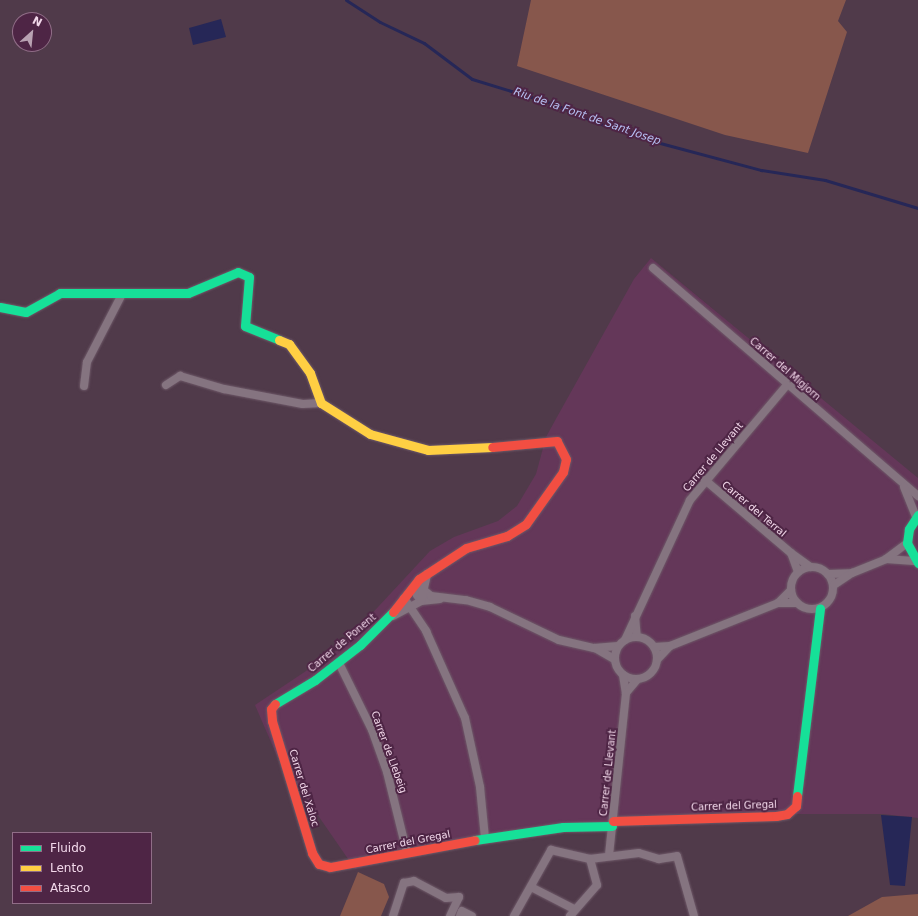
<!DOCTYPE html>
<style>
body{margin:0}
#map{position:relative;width:918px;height:916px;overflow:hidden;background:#503a4a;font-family:"DejaVu Sans",sans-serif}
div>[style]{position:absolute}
.built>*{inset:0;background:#643759}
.green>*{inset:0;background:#87574c}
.water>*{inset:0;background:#262757}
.stream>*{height:3px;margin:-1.5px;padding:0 1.5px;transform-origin:1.5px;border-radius:1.5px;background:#262757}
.roads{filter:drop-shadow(0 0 1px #6e5968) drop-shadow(0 0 1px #6e5968)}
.street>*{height:8px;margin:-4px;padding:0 4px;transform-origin:4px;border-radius:4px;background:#857480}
.street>.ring{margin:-4px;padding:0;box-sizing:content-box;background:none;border:8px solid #857480;border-radius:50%}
.fast>*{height:9px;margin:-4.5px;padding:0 4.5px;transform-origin:4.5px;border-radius:4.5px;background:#16e098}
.slow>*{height:9px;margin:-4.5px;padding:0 4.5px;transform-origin:4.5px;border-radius:4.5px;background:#ffcf43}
.jam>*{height:9px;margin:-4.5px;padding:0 4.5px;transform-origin:4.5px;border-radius:4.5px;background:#f24e42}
span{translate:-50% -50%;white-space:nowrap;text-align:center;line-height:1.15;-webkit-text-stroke:4px #4e2545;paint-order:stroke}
.street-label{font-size:10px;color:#f2d8ea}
.water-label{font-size:11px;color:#b7c0f3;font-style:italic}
.legend{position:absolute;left:12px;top:832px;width:140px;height:72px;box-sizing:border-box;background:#4e2545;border:1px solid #906d87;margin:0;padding:5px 7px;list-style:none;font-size:12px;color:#f2d8ea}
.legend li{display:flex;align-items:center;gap:8px;height:20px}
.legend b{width:20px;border:1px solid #906d87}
.north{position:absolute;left:12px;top:12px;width:40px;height:40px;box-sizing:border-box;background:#4e2545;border:1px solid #906d87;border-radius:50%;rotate:27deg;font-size:11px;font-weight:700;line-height:16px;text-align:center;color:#f2d8ea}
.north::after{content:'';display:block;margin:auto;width:14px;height:18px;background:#b9a1b2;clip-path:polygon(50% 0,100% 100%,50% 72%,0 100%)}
</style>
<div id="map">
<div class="built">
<div style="clip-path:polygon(651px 258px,918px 478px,918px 818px,883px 814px,779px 814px,625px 820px,438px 847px,355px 869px,277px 756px,255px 705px,339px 649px,430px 551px,454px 537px,498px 521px,517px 506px,536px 474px,546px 437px,557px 417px,634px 279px)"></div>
</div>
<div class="green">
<div style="clip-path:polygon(531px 0,846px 0,838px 21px,847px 32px,808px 153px,725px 135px,517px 66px)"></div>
<div style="clip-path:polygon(358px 872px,384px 884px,389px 897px,381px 916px,340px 916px)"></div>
<div style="clip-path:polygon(918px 894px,918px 916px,848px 916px,882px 897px)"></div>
</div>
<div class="water">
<div style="clip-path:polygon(221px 19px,226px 37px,193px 45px,189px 28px)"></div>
<div style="clip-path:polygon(881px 815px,912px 817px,905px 886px,890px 885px)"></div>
</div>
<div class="stream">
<div style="left:346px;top:0;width:40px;rotate:32.9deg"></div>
<div style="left:380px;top:22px;width:49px;rotate:25.5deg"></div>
<div style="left:424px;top:43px;width:60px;rotate:36.9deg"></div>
<div style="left:472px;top:79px;width:86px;rotate:17deg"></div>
<div style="left:554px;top:104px;width:45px;rotate:23.7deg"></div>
<div style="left:595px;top:122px;width:68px;rotate:17.9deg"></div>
<div style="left:660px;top:143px;width:105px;rotate:15deg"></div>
<div style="left:761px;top:170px;width:65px;rotate:8.9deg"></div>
<div style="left:825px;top:180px;width:97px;rotate:16.8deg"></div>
</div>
<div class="roads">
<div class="street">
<div style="left:653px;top:268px;width:350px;rotate:40.7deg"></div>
<div style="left:166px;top:385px;width:17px;rotate:-33deg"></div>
<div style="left:180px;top:376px;width:46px;rotate:16.5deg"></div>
<div style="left:224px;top:389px;width:80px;rotate:10.8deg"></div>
<div style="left:303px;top:404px;width:18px;rotate:-3deg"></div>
<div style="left:84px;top:386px;width:24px;rotate:-83deg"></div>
<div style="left:87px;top:362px;width:74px;rotate:-62.7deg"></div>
<div style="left:705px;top:480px;width:113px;rotate:40.3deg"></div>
<div style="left:904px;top:487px;width:32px;rotate:68deg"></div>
<div style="left:886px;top:559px;width:28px;rotate:4deg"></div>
<div class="ring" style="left:791px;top:567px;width:34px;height:34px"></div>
<div style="left:798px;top:572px;width:20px;rotate:-110deg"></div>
<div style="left:791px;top:553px;width:24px;rotate:36deg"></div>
<div style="left:828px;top:574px;width:23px;rotate:-2deg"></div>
<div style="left:418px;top:581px;width:14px;rotate:94deg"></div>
<div style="left:417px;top:595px;width:7px;rotate:56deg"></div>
<div style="left:421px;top:601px;width:19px;rotate:-6deg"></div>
<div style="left:834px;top:585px;width:22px;rotate:-34deg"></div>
<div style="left:852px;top:573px;width:37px;rotate:-22deg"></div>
<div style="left:886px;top:559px;width:26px;rotate:-37deg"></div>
<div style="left:791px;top:590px;width:18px;rotate:135deg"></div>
<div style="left:778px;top:603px;width:19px"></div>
<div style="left:425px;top:591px;width:8px;rotate:40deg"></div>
<div style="left:431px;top:596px;width:35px;rotate:7deg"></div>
<div style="left:466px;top:600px;width:25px;rotate:16deg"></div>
<div style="left:490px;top:607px;width:76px;rotate:25.6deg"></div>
<div style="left:559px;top:640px;width:36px;rotate:13deg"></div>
<div style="left:594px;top:648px;width:24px;rotate:-5deg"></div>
<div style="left:404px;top:598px;width:40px;rotate:56deg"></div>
<div style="left:426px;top:631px;width:95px;rotate:65.9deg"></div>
<div style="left:465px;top:718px;width:71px;rotate:77.7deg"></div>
<div style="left:480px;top:787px;width:51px;rotate:84.4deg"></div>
<div style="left:393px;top:616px;width:32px;rotate:-28deg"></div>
<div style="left:421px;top:601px;width:28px;rotate:-77deg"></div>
<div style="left:635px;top:616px;width:21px;rotate:85deg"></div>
<div class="ring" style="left:615px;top:637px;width:34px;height:34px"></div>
<div style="left:625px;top:640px;width:154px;rotate:-65.1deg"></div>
<div style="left:690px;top:500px;width:150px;rotate:-49.9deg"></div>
<div style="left:670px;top:646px;width:116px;rotate:-21.7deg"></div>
<div style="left:654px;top:647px;width:16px;rotate:-4deg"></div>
<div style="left:670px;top:646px;width:19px;rotate:133deg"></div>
<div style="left:595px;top:648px;width:22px;rotate:30deg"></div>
<div style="left:339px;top:663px;width:75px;rotate:63.8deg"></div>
<div style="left:372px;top:730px;width:45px;rotate:70.3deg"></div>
<div style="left:387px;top:772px;width:83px;rotate:76.1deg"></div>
<div style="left:623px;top:675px;width:18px;rotate:81deg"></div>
<div style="left:626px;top:693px;width:17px;rotate:-50deg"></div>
<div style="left:609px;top:855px;width:163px;rotate:-84deg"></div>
<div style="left:531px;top:887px;width:48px;rotate:27.1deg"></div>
<div style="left:393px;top:916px;width:35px;rotate:-72deg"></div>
<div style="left:404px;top:883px;width:10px;rotate:-11deg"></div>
<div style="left:414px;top:881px;width:36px;rotate:28deg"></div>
<div style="left:446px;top:898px;width:13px;rotate:-4deg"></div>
<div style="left:459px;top:897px;width:21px;rotate:115deg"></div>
<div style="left:460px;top:916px;width:5px;rotate:-68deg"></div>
<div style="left:462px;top:911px;width:11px;rotate:27deg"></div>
<div style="left:514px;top:916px;width:76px;rotate:-60.7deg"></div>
<div style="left:551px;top:850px;width:40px;rotate:13deg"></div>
<div style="left:590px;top:859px;width:49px;rotate:-7deg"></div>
<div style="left:639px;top:853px;width:21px;rotate:17deg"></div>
<div style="left:659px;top:859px;width:18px;rotate:-9deg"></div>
<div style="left:677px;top:856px;width:62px;rotate:74.2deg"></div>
<div style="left:570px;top:916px;width:41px;rotate:-48.9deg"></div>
<div style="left:597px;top:885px;width:27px;rotate:-105deg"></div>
</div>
<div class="fast">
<div style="left:0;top:307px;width:26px;rotate:11deg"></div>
<div style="left:26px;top:312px;width:39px;rotate:-29deg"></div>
<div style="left:60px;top:293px;width:128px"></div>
<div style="left:188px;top:293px;width:54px;rotate:-22.8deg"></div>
<div style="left:238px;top:272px;width:12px;rotate:24deg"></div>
<div style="left:249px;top:277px;width:49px;rotate:94.7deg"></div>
<div style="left:245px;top:326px;width:37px;rotate:22deg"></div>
<div style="left:918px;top:515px;width:17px;rotate:123deg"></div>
<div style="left:909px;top:529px;width:14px;rotate:98deg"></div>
<div style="left:907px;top:543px;width:23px;rotate:61deg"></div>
<div style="left:275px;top:704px;width:47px;rotate:-31deg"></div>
<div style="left:315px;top:680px;width:57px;rotate:-37.9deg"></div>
<div style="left:360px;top:645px;width:47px;rotate:-45deg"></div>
<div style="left:797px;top:796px;width:189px;rotate:-83deg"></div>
<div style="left:475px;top:840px;width:89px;rotate:-8.4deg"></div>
<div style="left:563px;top:827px;width:49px;rotate:-1.2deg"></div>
</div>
<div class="slow">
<div style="left:279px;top:340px;width:11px;rotate:22deg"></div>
<div style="left:289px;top:344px;width:36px;rotate:54deg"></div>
<div style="left:310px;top:373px;width:32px;rotate:70deg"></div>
<div style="left:321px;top:403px;width:58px;rotate:32.3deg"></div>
<div style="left:370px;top:434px;width:60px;rotate:15.4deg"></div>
<div style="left:428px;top:450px;width:64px;rotate:-2.7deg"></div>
</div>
<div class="jam">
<div style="left:393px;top:612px;width:42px;rotate:-51.8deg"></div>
<div style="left:419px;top:579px;width:56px;rotate:-33.4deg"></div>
<div style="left:466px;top:548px;width:43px;rotate:-16.3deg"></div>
<div style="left:507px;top:536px;width:22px;rotate:-32deg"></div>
<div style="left:526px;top:524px;width:64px;rotate:-54.6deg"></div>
<div style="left:563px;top:472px;width:13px;rotate:-77deg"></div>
<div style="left:566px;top:459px;width:20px;rotate:-117deg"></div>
<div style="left:557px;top:441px;width:65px;rotate:174.7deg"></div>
<div style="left:275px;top:704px;width:6px;rotate:129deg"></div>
<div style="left:271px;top:709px;width:12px;rotate:85deg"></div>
<div style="left:272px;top:721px;width:138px;rotate:73.1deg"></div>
<div style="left:312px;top:853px;width:13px;rotate:58deg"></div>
<div style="left:319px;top:864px;width:11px;rotate:15deg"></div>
<div style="left:330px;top:867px;width:147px;rotate:-10.5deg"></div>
<div style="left:613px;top:821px;width:163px;rotate:-1.8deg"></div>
<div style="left:776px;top:816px;width:11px;rotate:-10deg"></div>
<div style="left:787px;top:814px;width:12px;rotate:-42deg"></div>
<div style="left:796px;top:806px;width:10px;rotate:-84deg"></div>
</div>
</div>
<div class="street-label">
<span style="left:785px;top:369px;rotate:41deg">Carrer del Migjorn</span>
<span style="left:713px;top:457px;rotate:-50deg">Carrer de Llevant</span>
<span style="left:754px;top:509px;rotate:40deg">Carrer del Terral</span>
<span style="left:342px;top:643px;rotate:-40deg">Carrer de Ponent</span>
<span style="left:389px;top:752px;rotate:70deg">Carrer de Llebeig</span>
<span style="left:608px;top:773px;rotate:-84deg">Carrer de Llevant</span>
<span style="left:304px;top:788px;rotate:73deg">Carrer del Xaloc</span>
<span style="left:734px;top:806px;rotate:-2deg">Carrer del Gregal</span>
<span style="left:408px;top:842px;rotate:-11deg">Carrer del Gregal</span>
</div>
<div class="water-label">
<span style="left:587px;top:117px;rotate:19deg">Riu de la Font de Sant Josep</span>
</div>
<ul class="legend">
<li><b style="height:5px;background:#16e098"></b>Fluido</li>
<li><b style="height:5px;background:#ffcf43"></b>Lento</li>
<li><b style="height:5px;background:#f24e42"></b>Atasco</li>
</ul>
<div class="north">N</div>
</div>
